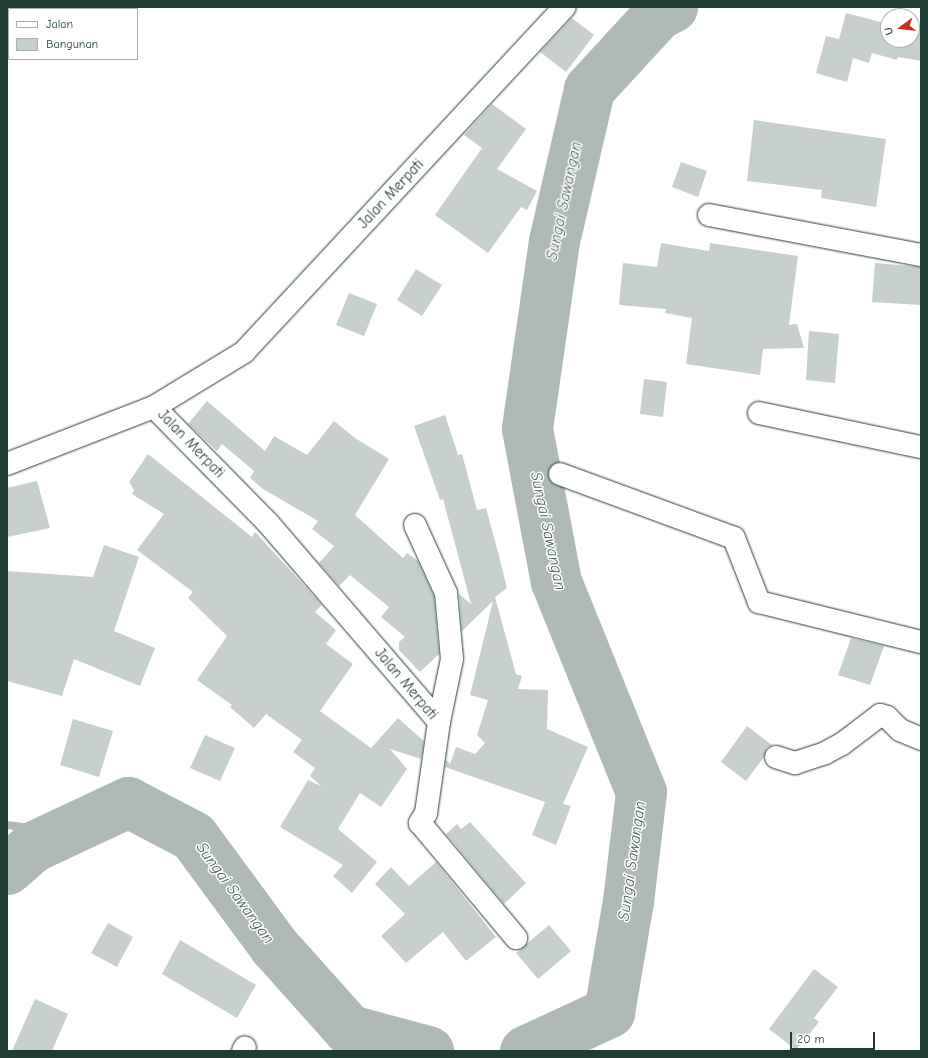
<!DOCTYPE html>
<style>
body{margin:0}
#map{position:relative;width:928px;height:1058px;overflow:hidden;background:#fff;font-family:"Comic Neue",sans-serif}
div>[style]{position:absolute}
.stream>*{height:8px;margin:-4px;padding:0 4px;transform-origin:4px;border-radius:4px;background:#afbab7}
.river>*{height:51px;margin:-25.5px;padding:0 25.5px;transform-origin:25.5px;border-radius:25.5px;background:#afbab7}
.building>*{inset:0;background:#c7cfcc}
.roads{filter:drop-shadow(0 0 1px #1f3d34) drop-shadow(0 0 1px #1f3d34)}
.street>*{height:22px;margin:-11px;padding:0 11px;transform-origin:11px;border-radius:11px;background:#fff}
span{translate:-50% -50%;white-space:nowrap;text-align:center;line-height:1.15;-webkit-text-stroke:3px #fff;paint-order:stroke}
.street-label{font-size:15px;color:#1f3d34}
.water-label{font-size:16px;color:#4a625b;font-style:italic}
.frame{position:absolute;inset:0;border:8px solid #1f3d34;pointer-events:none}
.legend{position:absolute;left:8px;top:8px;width:130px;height:52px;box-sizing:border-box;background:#fff;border:1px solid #a5b1ae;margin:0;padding:5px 7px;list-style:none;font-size:12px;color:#1f3d34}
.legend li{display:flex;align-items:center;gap:8px;height:20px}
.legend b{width:20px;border:1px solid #a5b1ae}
.north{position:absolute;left:880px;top:8px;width:40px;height:40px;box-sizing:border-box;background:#fff;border:1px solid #a5b1ae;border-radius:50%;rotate:255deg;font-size:11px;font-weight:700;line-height:16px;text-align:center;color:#1f3d34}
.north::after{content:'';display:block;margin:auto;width:14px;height:18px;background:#c8321e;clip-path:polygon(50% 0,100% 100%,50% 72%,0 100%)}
.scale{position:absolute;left:790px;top:1032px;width:85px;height:18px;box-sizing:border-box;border:2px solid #1f3d34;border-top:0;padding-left:5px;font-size:12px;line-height:14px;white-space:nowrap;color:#1f3d34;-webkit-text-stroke:3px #fff;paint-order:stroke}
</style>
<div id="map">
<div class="stream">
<div style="left:7px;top:825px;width:58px;rotate:6.9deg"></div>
</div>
<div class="river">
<div style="left:7px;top:869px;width:33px;rotate:-41deg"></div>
<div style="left:32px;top:847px;width:106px;rotate:-25.1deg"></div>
<div style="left:128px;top:802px;width:73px;rotate:27.6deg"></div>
<div style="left:193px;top:836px;width:137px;rotate:53.6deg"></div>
<div style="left:274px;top:946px;width:113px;rotate:48.2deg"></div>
<div style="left:349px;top:1030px;width:82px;rotate:14.9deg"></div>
<div style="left:525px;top:1051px;width:93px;rotate:-24.9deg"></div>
<div style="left:609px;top:1012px;width:113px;rotate:-80.3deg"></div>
<div style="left:628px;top:901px;width:110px;rotate:-83.2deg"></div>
<div style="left:641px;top:792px;width:227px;rotate:-112deg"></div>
<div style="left:556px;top:582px;width:157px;rotate:-100.7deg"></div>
<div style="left:527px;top:428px;width:189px;rotate:-81.8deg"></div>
<div style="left:554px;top:241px;width:156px;rotate:-77deg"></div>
<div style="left:589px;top:89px;width:102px;rotate:-47.4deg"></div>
<div style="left:658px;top:14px;width:16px;rotate:-27deg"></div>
</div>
<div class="building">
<div style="clip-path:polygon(846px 13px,888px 24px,888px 40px,912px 40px,912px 31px,921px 33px,921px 61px,898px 57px,897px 60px,872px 53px,869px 63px,853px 58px,847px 82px,816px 73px,826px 36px,839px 39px)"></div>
<div style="clip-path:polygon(572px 18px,594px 35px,566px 72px,540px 52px)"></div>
<div style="clip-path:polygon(492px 104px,526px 129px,497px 169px,537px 191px,527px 210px,521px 207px,488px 253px,435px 215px,482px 148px,464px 135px)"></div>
<div style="clip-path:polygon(754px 120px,886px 139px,876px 207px,821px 198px,822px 190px,747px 181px)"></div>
<div style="clip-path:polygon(681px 162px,707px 171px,698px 197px,672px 187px)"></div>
<div style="clip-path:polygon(661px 243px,709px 251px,710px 243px,798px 256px,789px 325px,797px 324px,804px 348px,763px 349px,760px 375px,686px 364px,692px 318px,665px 313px,666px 309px,619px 305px,623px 263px,657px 267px)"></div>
<div style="clip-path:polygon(875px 263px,921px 267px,921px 305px,872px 302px)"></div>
<div style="clip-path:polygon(416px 269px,442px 285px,422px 316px,397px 300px)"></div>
<div style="clip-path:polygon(349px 293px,377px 304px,364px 336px,336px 325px)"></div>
<div style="clip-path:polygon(809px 331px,839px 334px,835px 383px,806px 380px)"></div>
<div style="clip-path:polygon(644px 379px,667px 382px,663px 417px,640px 414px)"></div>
<div style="clip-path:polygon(207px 401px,265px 451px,274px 436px,307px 455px,334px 421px,355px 438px,389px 459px,355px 515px,403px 558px,407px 553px,418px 561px,434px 596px,439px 654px,420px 672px,399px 650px,399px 642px,405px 637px,381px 617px,389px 607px,350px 575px,339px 586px,319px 563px,334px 546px,312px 529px,318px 521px,263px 489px,250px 478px,254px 471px,222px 444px,217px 451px,188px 424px)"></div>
<div style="clip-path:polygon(445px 415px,458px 455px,462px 454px,477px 510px,486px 508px,498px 552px,507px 588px,495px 597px,516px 674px,522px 676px,518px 689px,548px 690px,547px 729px,588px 747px,563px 804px,571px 806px,556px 845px,532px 835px,545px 802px,445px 767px,446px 760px,450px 764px,456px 747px,475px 754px,485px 743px,477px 735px,488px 700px,470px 695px,493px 601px,462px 631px,459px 594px,471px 604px,443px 499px,440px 500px,414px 426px)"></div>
<div style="clip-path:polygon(148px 454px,252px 537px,255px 532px,322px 605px,315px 612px,336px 630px,326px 644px,353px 664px,320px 711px,371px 748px,398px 718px,424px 741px,421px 759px,390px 749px,407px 769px,381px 807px,360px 793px,338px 829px,377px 862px,352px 893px,333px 876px,343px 865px,280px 827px,308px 780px,321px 786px,310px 776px,315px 768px,293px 752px,302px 740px,266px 714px,254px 728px,230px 707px,232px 705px,197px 680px,227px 636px,188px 598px,193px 592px,137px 550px,164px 514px,132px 494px,134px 490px,129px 482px)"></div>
<div style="clip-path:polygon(37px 481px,50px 528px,7px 537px,7px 488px)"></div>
<div style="clip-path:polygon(104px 545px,139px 557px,114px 631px,155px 648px,140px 686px,74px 659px,62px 696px,7px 681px,7px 571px,93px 577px)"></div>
<div style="clip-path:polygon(851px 638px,884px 646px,870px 685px,838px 675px)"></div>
<div style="clip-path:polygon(73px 719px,113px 731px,99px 777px,60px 765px)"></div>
<div style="clip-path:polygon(747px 726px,772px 745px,767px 748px,764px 757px,746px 781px,721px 762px)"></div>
<div style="clip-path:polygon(205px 735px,235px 748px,220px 781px,190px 768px)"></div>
<div style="clip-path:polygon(470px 822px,526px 883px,504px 904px,446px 834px,457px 824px,461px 829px)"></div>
<div style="clip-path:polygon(436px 862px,496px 937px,466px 961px,443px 932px,406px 963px,381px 936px,405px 914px,375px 884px,391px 867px,409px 886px)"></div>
<div style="clip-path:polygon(108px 923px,133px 937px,117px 967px,91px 953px)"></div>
<div style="clip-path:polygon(549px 925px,571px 951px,538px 979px,516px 953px)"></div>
<div style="clip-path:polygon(180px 940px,256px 985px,237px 1018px,162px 974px)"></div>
<div style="clip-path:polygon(814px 969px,838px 987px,814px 1018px,819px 1022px,796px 1050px,769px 1029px)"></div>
<div style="clip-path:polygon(35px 999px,68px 1014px,52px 1051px,12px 1051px)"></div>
</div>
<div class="roads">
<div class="street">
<div style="left:709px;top:215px;width:216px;rotate:10.7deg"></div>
<div style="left:154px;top:407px;width:163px;rotate:45.5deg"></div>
<div style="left:268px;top:523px;width:262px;rotate:49.3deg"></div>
<div style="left:439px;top:722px;width:92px;rotate:98.1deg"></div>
<div style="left:426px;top:813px;width:12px;rotate:121deg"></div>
<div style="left:420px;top:823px;width:150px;rotate:50.1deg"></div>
<div style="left:759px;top:413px;width:166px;rotate:11.9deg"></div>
<div style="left:7px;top:464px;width:158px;rotate:-21.2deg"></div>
<div style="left:154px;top:407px;width:105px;rotate:-31.4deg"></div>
<div style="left:244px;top:352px;width:471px;rotate:-47.1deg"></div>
<div style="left:560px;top:474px;width:185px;rotate:20.2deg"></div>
<div style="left:734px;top:538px;width:69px;rotate:68.7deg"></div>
<div style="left:759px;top:602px;width:167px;rotate:13.9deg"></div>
<div style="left:415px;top:525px;width:75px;rotate:65.5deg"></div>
<div style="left:446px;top:593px;width:66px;rotate:84.8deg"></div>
<div style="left:452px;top:659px;width:64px;rotate:101.7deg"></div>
<div style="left:776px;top:757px;width:20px;rotate:18deg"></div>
<div style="left:795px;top:763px;width:32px;rotate:-18deg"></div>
<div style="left:825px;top:753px;width:19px;rotate:-28deg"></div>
<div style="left:842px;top:744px;width:48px;rotate:-37.3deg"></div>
<div style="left:880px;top:715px;width:7px;rotate:16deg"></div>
<div style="left:887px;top:717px;width:18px;rotate:45deg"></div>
<div style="left:900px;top:730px;width:23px;rotate:23deg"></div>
<div style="left:243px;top:1051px;width:4px;rotate:-63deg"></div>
</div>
</div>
<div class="street-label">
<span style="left:391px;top:194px;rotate:-47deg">Jalan Merpati</span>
<span style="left:191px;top:444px;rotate:46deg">Jalan Merpati</span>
<span style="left:406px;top:684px;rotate:50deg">Jalan Merpati</span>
</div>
<div class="water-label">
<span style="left:564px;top:201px;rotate:-78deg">Sungai Sawangan</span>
<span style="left:548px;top:531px;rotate:78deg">Sungai Sawangan</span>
<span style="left:632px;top:861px;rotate:-82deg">Sungai Sawangan</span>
<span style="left:235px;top:893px;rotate:54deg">Sungai Sawangan</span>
</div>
<div class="frame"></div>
<ul class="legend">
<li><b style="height:5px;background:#fff"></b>Jalan</li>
<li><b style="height:11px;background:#c7cfcc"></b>Bangunan</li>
</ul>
<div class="north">U</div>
<div class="scale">20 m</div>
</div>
